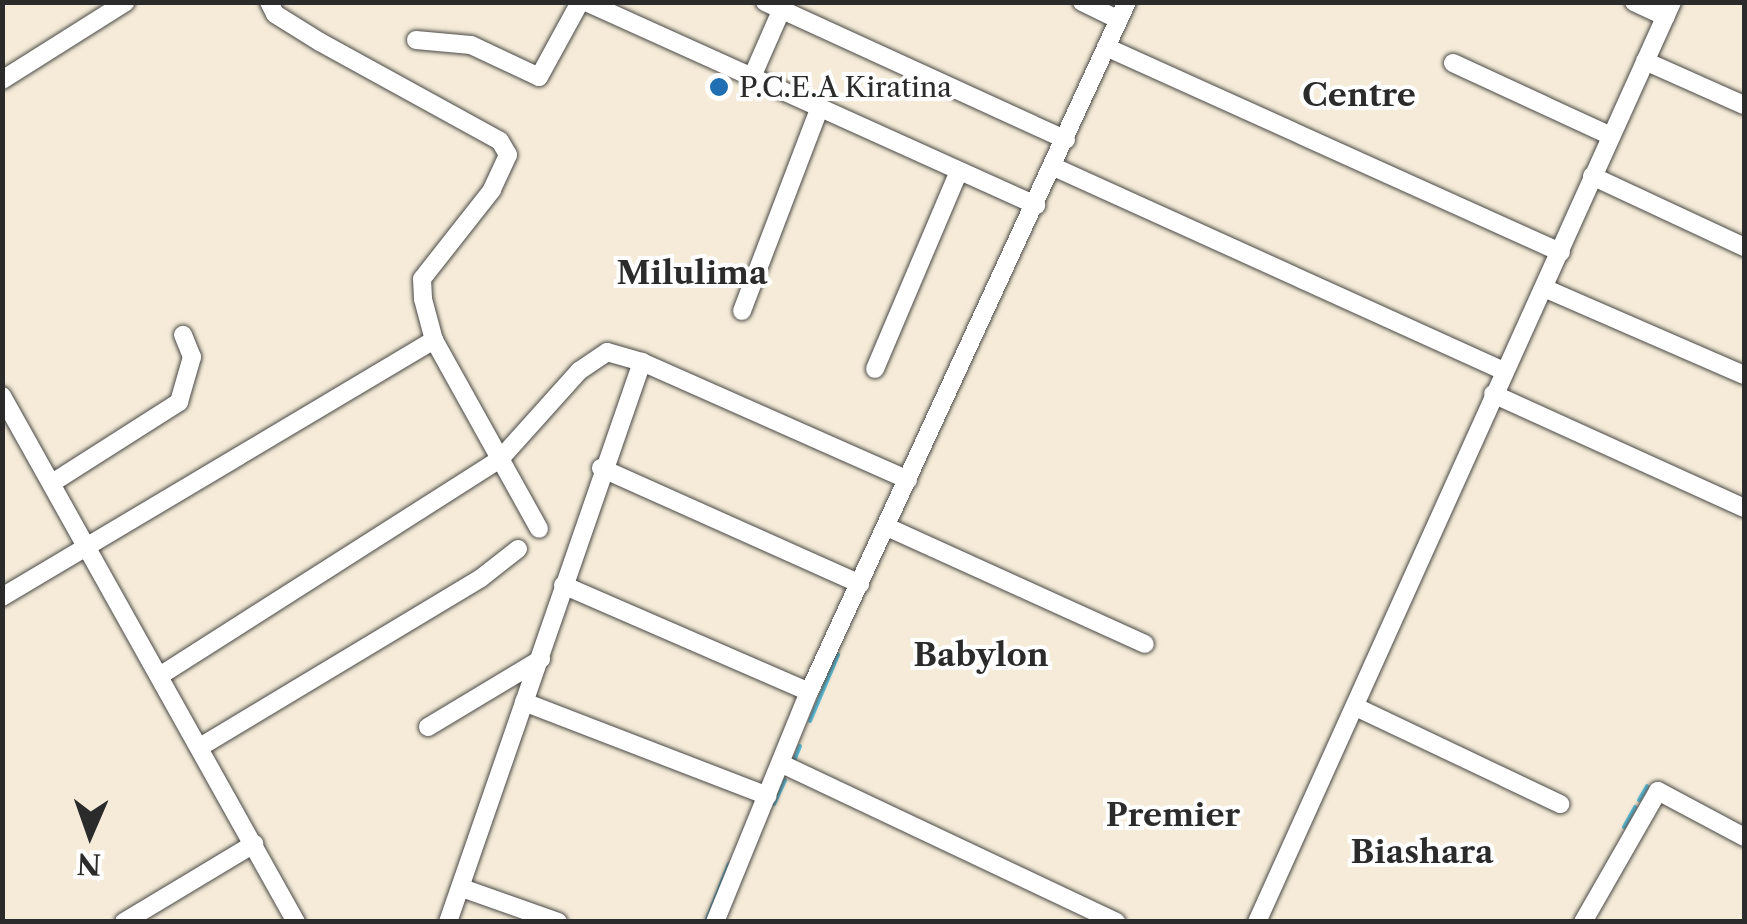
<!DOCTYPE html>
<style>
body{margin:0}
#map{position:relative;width:1747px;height:924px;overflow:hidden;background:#f5ebd8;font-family:"Libre Caslon Text",serif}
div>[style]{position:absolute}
.stream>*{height:4px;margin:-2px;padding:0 2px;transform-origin:2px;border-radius:2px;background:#5bbeda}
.roads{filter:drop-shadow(0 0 2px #494845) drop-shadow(0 0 2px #494845)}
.minor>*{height:18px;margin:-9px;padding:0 9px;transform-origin:9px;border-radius:9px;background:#fff}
.dots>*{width:28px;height:28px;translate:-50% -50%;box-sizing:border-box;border:5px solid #fff;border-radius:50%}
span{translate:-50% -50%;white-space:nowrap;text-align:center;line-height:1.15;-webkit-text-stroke:8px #fff;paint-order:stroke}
.poi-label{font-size:28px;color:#2b2b2b}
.left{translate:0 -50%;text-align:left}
.quarter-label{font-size:32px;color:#2b2b2b;font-weight:700}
.frame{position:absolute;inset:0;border:5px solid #2b2b2b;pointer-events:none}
.north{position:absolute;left:40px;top:784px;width:100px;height:100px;-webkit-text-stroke:8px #fff;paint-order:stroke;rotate:182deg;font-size:28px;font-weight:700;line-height:40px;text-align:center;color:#2b2b2b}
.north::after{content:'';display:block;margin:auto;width:35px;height:45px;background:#2b2b2b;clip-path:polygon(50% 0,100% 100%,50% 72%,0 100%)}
</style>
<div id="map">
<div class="stream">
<div style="left:810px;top:721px;width:72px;rotate:-67deg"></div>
<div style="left:794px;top:761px;width:16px;rotate:-68deg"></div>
<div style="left:1639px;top:800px;width:16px;rotate:-60deg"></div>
<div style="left:774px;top:804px;width:26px;rotate:-65deg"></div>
<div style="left:1624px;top:827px;width:23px;rotate:-61deg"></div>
<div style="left:706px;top:922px;width:62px;rotate:-68.4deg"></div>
</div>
<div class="roads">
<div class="minor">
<div style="left:269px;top:2px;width:13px;rotate:63deg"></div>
<div style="left:275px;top:14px;width:53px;rotate:31.9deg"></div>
<div style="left:320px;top:42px;width:205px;rotate:28.8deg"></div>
<div style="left:500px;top:141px;width:16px;rotate:60deg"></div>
<div style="left:508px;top:155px;width:38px;rotate:115deg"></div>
<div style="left:492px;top:190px;width:113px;rotate:128.2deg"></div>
<div style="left:422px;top:279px;width:20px;rotate:87deg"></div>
<div style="left:423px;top:299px;width:42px;rotate:75deg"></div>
<div style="left:434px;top:340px;width:216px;rotate:60.9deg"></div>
<div style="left:586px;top:2px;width:494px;rotate:24.3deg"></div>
<div style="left:765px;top:2px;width:331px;rotate:24.6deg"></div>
<div style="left:1082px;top:2px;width:41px;rotate:25.9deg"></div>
<div style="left:1634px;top:2px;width:35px;rotate:25deg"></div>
<div style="left:416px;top:40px;width:55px;rotate:5.2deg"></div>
<div style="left:471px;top:45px;width:75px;rotate:25.2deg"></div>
<div style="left:539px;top:77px;width:85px;rotate:-61.3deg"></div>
<div style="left:1106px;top:47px;width:499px;rotate:24.3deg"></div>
<div style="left:1645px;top:61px;width:108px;rotate:24deg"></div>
<div style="left:1453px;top:63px;width:174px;rotate:24.8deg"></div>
<div style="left:752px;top:77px;width:82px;rotate:-66.3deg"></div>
<div style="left:2px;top:80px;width:146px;rotate:-32.2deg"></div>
<div style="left:1054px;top:167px;width:493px;rotate:24.4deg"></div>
<div style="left:1592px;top:176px;width:168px;rotate:25deg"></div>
<div style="left:1544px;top:288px;width:218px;rotate:23.5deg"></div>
<div style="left:742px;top:311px;width:216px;rotate:-69.1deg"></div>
<div style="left:875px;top:369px;width:215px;rotate:-67deg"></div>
<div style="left:1493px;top:394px;width:276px;rotate:24.4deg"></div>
<div style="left:2px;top:396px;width:603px;rotate:60.8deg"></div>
<div style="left:601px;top:468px;width:284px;rotate:24.1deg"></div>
<div style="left:52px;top:483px;width:151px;rotate:-32.5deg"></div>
<div style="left:179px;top:402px;width:47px;rotate:-73.9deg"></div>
<div style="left:192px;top:357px;width:24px;rotate:-112deg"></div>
<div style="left:887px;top:527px;width:283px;rotate:24.4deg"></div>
<div style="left:563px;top:585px;width:268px;rotate:23.5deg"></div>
<div style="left:2px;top:597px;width:503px;rotate:-30.75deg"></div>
<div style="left:161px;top:675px;width:403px;rotate:-32.5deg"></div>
<div style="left:501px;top:458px;width:117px;rotate:-48.1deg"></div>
<div style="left:579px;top:371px;width:34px;rotate:-34deg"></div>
<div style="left:607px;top:352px;width:36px;rotate:16deg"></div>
<div style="left:524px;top:702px;width:261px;rotate:21.1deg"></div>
<div style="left:1358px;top:708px;width:224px;rotate:25.4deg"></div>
<div style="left:428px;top:727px;width:132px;rotate:-31deg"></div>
<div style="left:200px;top:747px;width:328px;rotate:-31deg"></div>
<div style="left:481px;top:578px;width:47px;rotate:-38.1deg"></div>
<div style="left:782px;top:764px;width:370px;rotate:25.3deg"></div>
<div style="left:462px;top:888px;width:102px;rotate:19.5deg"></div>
<div style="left:124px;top:922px;width:152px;rotate:-31deg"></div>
<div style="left:448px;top:922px;width:593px;rotate:-70.89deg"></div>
<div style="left:642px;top:362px;width:291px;rotate:23.9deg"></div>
<div style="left:715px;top:922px;width:248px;rotate:-67.8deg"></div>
<div style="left:809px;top:692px;width:760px;rotate:-65.26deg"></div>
<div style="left:1257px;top:922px;width:1009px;rotate:-65.72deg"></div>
<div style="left:1583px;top:922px;width:151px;rotate:-60.2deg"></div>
<div style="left:1658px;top:791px;width:98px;rotate:28.1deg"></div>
</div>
</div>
<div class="dots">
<div style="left:719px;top:87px;background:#1f6fb2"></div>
</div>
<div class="poi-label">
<span class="left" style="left:739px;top:87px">P.C.E.A Kiratina</span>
</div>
<div class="quarter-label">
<span style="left:1359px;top:95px">Centre</span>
<span style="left:692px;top:273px">Milulima</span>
<span style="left:981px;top:655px">Babylon</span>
<span style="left:1173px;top:815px">Premier</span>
<span style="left:1422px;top:852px">Biashara</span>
</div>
<div class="frame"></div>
<div class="north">N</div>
</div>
